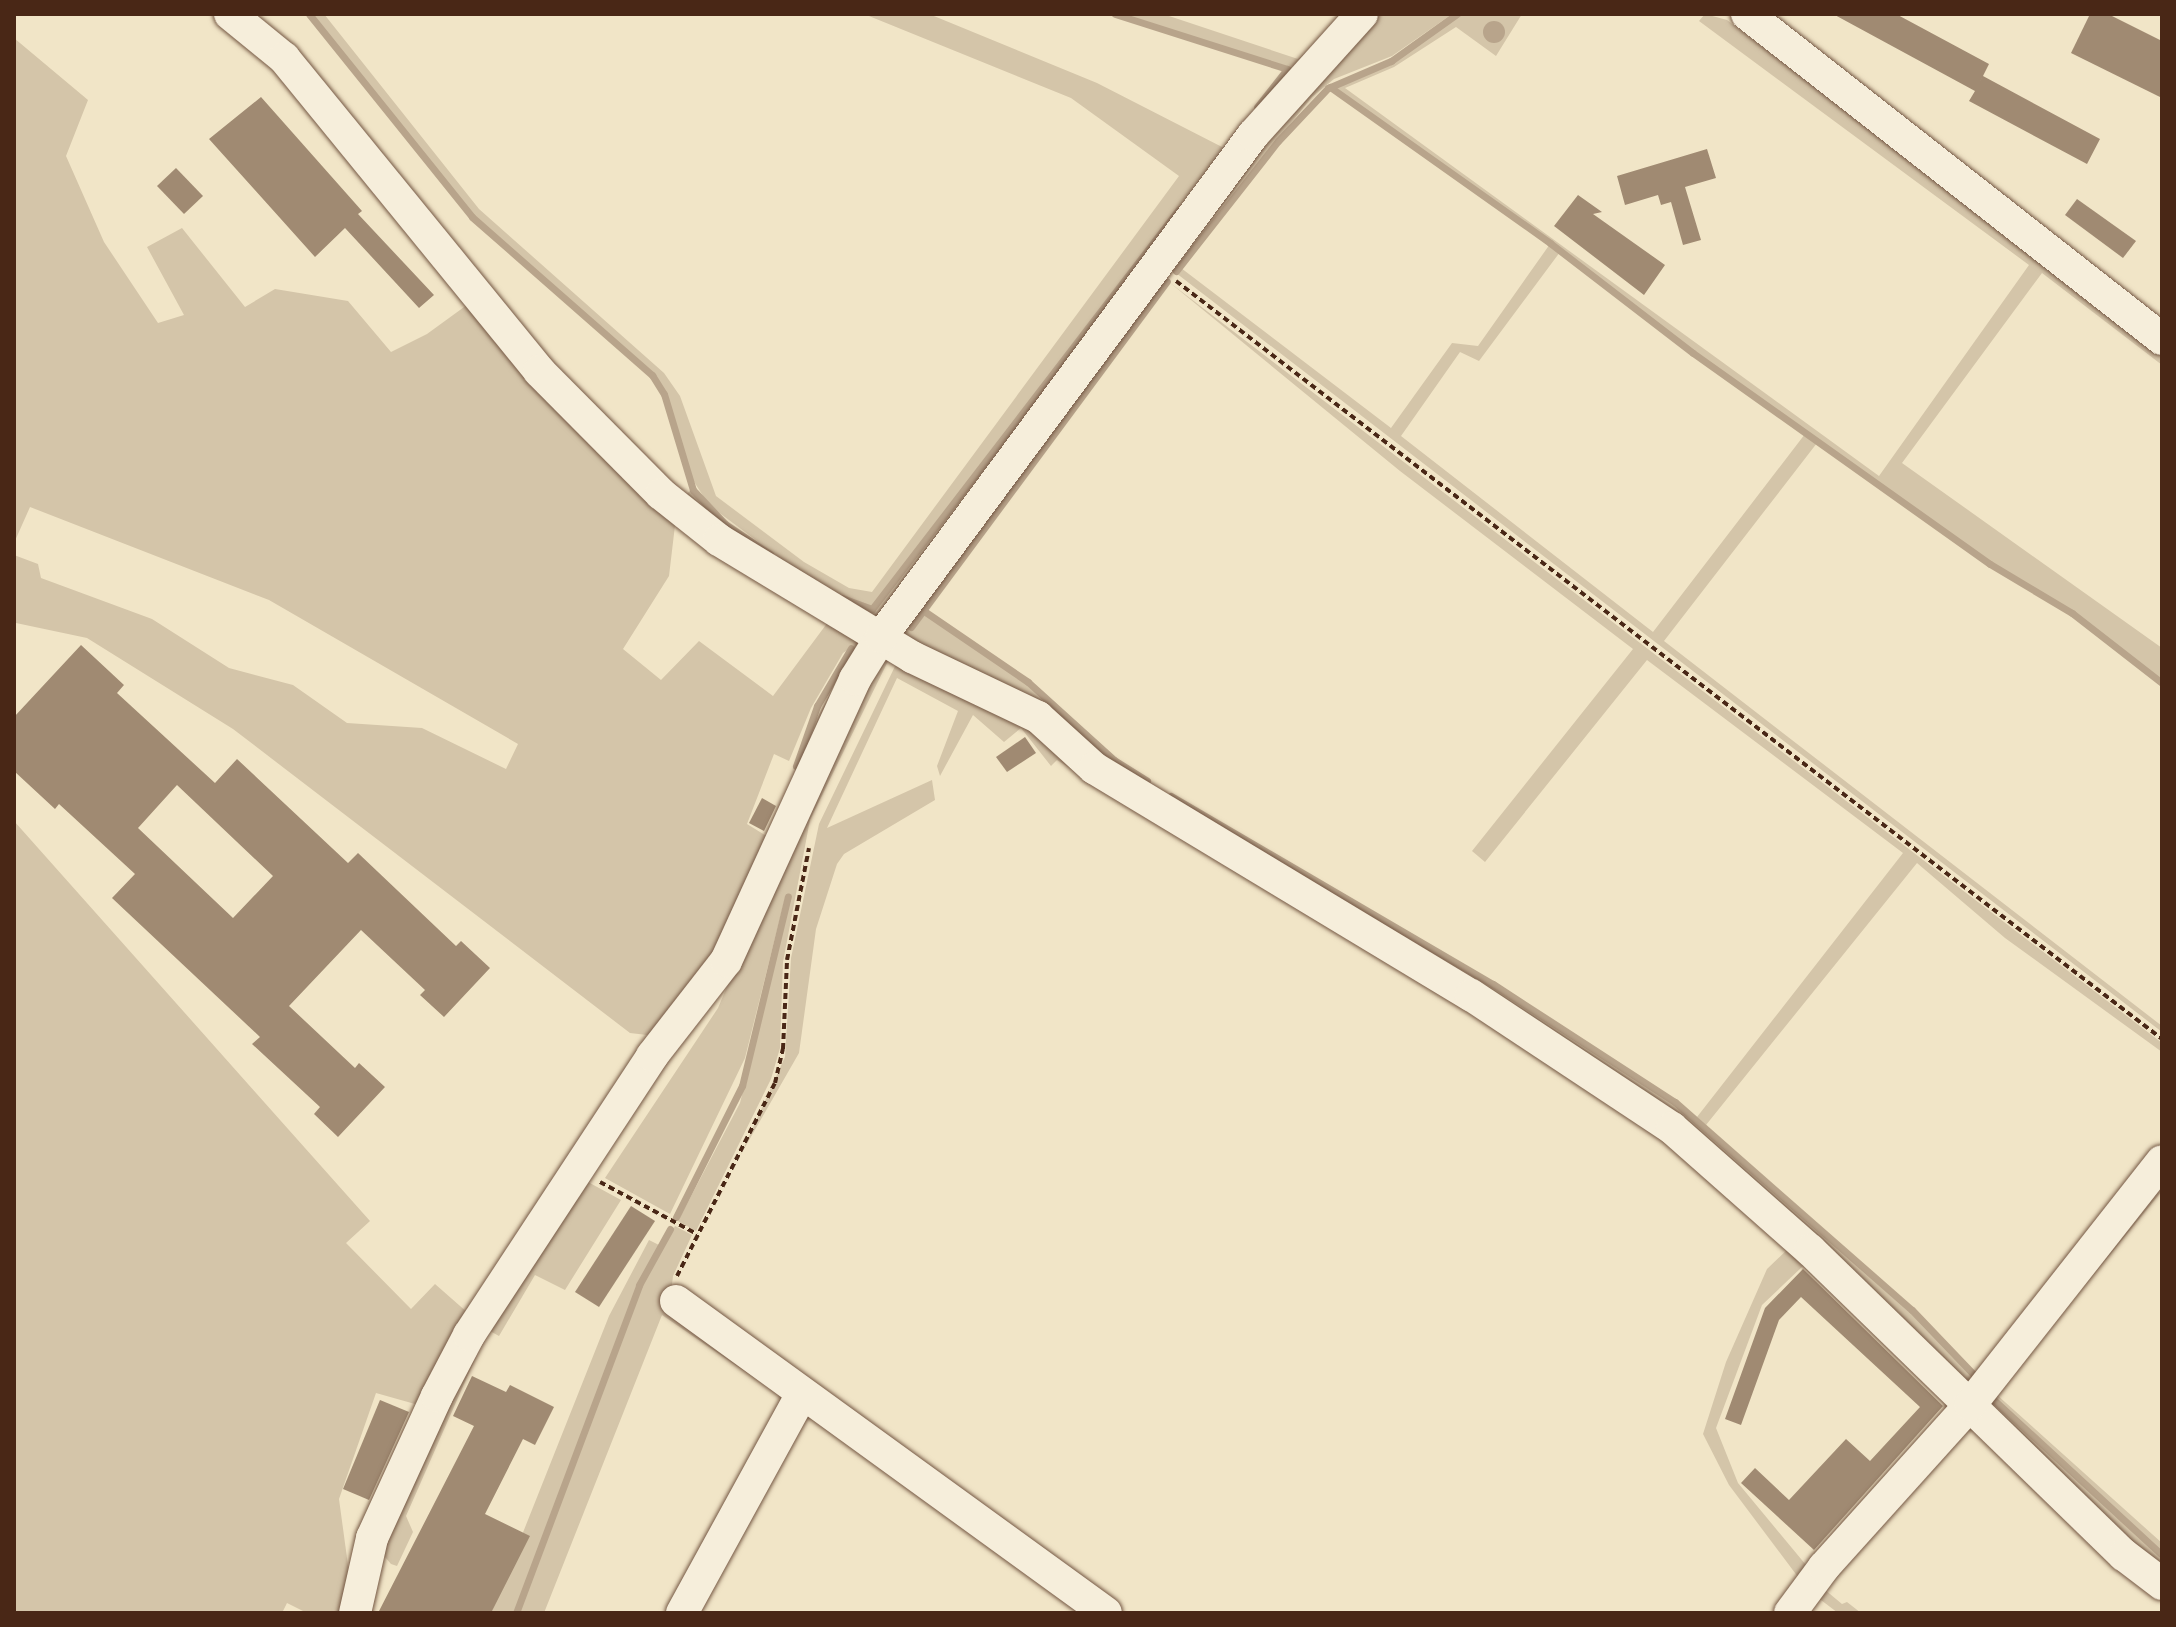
<!DOCTYPE html>
<style>
body{margin:0}
#map{position:relative;width:2176px;height:1627px;overflow:hidden;background:#f1e5c7;font-family:"Libre Caslon Text",serif}
div>[style]{position:absolute}
.green>*{inset:0;background:#d4c5a9}
.water>*{inset:0;background:#b8a48b}
.round{border-radius:50%}
.stream>*{height:7px;margin:-3.5px;padding:0 3.5px;transform-origin:3.5px;border-radius:3.5px;background:#b8a48b}
.building>*{inset:0;background:#a08a72}
.path>*{height:4px;margin-top:-2px;transform-origin:0;background:repeating-linear-gradient(90deg,#492716 0 6px,transparent 0 10px)}
.roads{filter:drop-shadow(0 0 2px #735642) drop-shadow(0 0 2px #735642)}
.minor>*{height:32px;margin:-16px;padding:0 16px;transform-origin:16px;border-radius:16px;background:#f6eedb}
span{translate:-50% -50%;white-space:nowrap;text-align:center;line-height:1.15;-webkit-text-stroke:8px #f6eedb;paint-order:stroke}
.frame{position:absolute;inset:0;border:16px solid #492716;pointer-events:none}
</style>
<div id="map">
<div class="green">
<div style="clip-path:polygon(311px 14px,324px 14px,479px 209px,664px 373px,680px 396px,716px 496px,804px 562px,849px 588px,872px 592px,1179px 176px,1071px 98px,864px 14px,929px 14px,1097px 83px,1224px 148px,872px 607px,840px 595px,781px 559px,709px 505px,687px 471px,666px 393px,654px 374px,473px 216px)"></div>
<div style="clip-path:polygon(1120px 14px,1163px 14px,1298px 59px,1335px 27px,1338px 14px,1353px 14px,875px 623px,681px 499px,691px 490px,724px 525px,838px 598px,874px 610px,1289px 69px)"></div>
<div style="clip-path:polygon(1373px 14px,1452px 14px,1392px 56px,1334px 79px,1312px 97px,1173px 270px,1236px 168px)"></div>
<div style="clip-path:polygon(1461px 14px,1522px 14px,1496px 56px,1456px 27px,1394px 67px,1345px 88px,1879px 476px,2029px 265px,1699px 21px,1705px 14px,1727px 20px,2162px 353px,2162px 365px,2042px 273px,1902px 463px,2162px 648px,2162px 681px,2073px 612px,1991px 563px,1694px 352px,1552px 241px,1333px 87px,1394px 62px,1407px 47px)"></div>
<div style="clip-path:polygon(14px 38px,88px 100px,66px 156px,104px 242px,158px 323px,184px 315px,147px 247px,182px 228px,245px 307px,275px 289px,348px 301px,391px 352px,427px 334px,471px 302px,676px 517px,669px 576px,623px 649px,661px 680px,699px 641px,773px 696px,831px 618px,871px 640px,807px 772px,797px 766px,809px 732px,851px 658px,852px 647px,843px 653px,811px 708px,789px 761px,774px 754px,747px 824px,768px 837px,724px 936px,660px 1027px,647px 1035px,630px 1033px,233px 729px,87px 638px,16px 623px,14px 628px,14px 555px,38px 564px,41px 578px,152px 619px,229px 668px,293px 685px,347px 723px,422px 728px,506px 769px,518px 744px,269px 600px,30px 507px,14px 543px)"></div>
<div style="clip-path:polygon(1550px 244px,1560px 252px,1479px 361px,1460px 352px,1401px 436px,1653px 632px,1805px 434px,1817px 443px,1664px 641px,2162px 1026px,2162px 1032px,1176px 273px,1181px 268px,1391px 428px,1452px 343px,1478px 346px)"></div>
<div style="clip-path:polygon(1156px 276px,1166px 280px,908px 629px,924px 614px,1025px 683px,1144px 783px,1470px 973px,1669px 1100px,1926px 1325px,1975px 1378px,2162px 1145px,2047px 1298px,1970px 1387px,1817px 1248px,1626px 1092px,1473px 993px,1096px 766px,1040px 714px,888px 637px)"></div>
<div style="clip-path:polygon(1169px 282px,2162px 1043px,2162px 1052px,2005px 938px,1917px 863px,1706px 1125px,1697px 1117px,1903px 853px,1647px 660px,1485px 862px,1472px 851px,1633px 649px,1400px 471px)"></div>
<div style="clip-path:polygon(891px 655px,810px 820px,783px 962px,780px 1048px,771px 1079px,696px 1231px,678px 1221px,740px 1103px,790px 899px,785px 898px,745px 1058px,670px 1214px,605px 1178px,718px 1008px,799px 816px,865px 676px)"></div>
<div style="clip-path:polygon(899px 658px,990px 699px,1187px 841px,1057px 760px,1051px 766px,1021px 728px,1004px 742px,973px 715px,940px 776px,937px 766px,958px 711px,897px 678px,827px 828px,932px 780px,935px 800px,844px 854px,837px 864px,816px 929px,799px 1053px,740px 1156px,785px 1057px,791px 958px,819px 824px)"></div>
<div style="clip-path:polygon(14px 821px,370px 1221px,346px 1243px,411px 1309px,435px 1284px,468px 1313px,415px 1404px,376px 1393px,339px 1499px,350px 1580px,340px 1613px,307px 1613px,287px 1603px,282px 1613px,14px 1613px)"></div>
<div style="clip-path:polygon(1313px 907px,1636px 1109px,1708px 1167px,1822px 1274px,1817px 1279px,1803px 1266px,1762px 1305px,1716px 1428px,1738px 1483px,1811px 1571px,1804px 1585px,1729px 1485px,1703px 1434px,1726px 1362px,1767px 1269px,1788px 1249px,1713px 1176px,1625px 1107px,1309px 912px)"></div>
<div style="clip-path:polygon(2162px 1171px,2162px 1191px,1996px 1394px,2162px 1543px,2162px 1553px,1993px 1401px,2162px 1557px,2162px 1577px,1985px 1403px)"></div>
<div style="clip-path:polygon(588px 1182px,621px 1200px,565px 1290px,535px 1275px,499px 1336px,490px 1331px)"></div>
<div style="clip-path:polygon(675px 1226px,692px 1235px,673px 1276px,671px 1293px,791px 1403px,662px 1315px,544px 1613px,518px 1613px,641px 1286px)"></div>
<div style="clip-path:polygon(649px 1240px,659px 1245px,638px 1284px,515px 1613px,491px 1613px,609px 1316px)"></div>
<div style="clip-path:polygon(472px 1346px,479px 1350px,406px 1516px,413px 1532px,397px 1566px,391px 1564px,379px 1550px)"></div>
<div style="clip-path:polygon(1818px 1584px,1842px 1604px,1847px 1602px,1861px 1613px,1838px 1613px,1821px 1600px,1811px 1601px)"></div>
</div>
<div class="water">
<div class="round" style="left:1483px;top:21px;width:22px;height:22px"></div>
</div>
<div class="stream">
<div style="left:309px;top:14px;width:260px;rotate:51.2deg"></div>
<div style="left:472px;top:217px;width:240px;rotate:41.3deg"></div>
<div style="left:652px;top:375px;width:22px;rotate:58deg"></div>
<div style="left:664px;top:394px;width:100px;rotate:73.2deg"></div>
<div style="left:693px;top:490px;width:47px;rotate:46.7deg"></div>
<div style="left:725px;top:524px;width:54px;rotate:33.7deg"></div>
<div style="left:1115px;top:14px;width:181px;rotate:17.7deg"></div>
<div style="left:1287px;top:69px;width:48px;rotate:128.3deg"></div>
<div style="left:1330px;top:87px;width:270px;rotate:35.3deg"></div>
<div style="left:1550px;top:243px;width:180px;rotate:37.6deg"></div>
<div style="left:1693px;top:353px;width:364px;rotate:35.4deg"></div>
<div style="left:1990px;top:564px;width:96px;rotate:30.9deg"></div>
<div style="left:2072px;top:613px;width:114px;rotate:37.9deg"></div>
<div style="left:1176px;top:271px;width:165px;rotate:-51.9deg"></div>
<div style="left:1278px;top:141px;width:73px;rotate:-46.7deg"></div>
<div style="left:1328px;top:88px;width:69px;rotate:-23.2deg"></div>
<div style="left:1391px;top:61px;width:81px;rotate:-35.5deg"></div>
<div style="left:842px;top:598px;width:32px;rotate:20deg"></div>
<div style="left:872px;top:609px;width:504px;rotate:-52.49deg"></div>
<div style="left:924px;top:611px;width:126px;rotate:34.3deg"></div>
<div style="left:1028px;top:682px;width:116px;rotate:42.2deg"></div>
<div style="left:1114px;top:760px;width:39px;rotate:32deg"></div>
<div style="left:911px;top:627px;width:430px;rotate:-53.5deg"></div>
<div style="left:796px;top:766px;width:64px;rotate:-70.7deg"></div>
<div style="left:817px;top:706px;width:67px;rotate:-59.6deg"></div>
<div style="left:1171px;top:796px;width:373px;rotate:30.3deg"></div>
<div style="left:1493px;top:984px;width:217px;rotate:33deg"></div>
<div style="left:1675px;top:1102px;width:315px;rotate:41.3deg"></div>
<div style="left:1912px;top:1310px;width:93px;rotate:46.3deg"></div>
<div style="left:676px;top:1217px;width:147px;rotate:-63.3deg"></div>
<div style="left:742px;top:1086px;width:195px;rotate:-76.4deg"></div>
<div style="left:1994px;top:1400px;width:229px;rotate:42.7deg"></div>
<div style="left:516px;top:1613px;width:350px;rotate:-69.4deg"></div>
<div style="left:639px;top:1285px;width:64px;rotate:-61deg"></div>
</div>
<div class="building">
<div style="clip-path:polygon(1833px 14px,1896px 14px,1989px 64px,1980px 82px,1983px 76px,2100px 139px,2087px 164px,1969px 101px,1975px 91px)"></div>
<div style="clip-path:polygon(2090px 14px,2108px 14px,2162px 41px,2162px 98px,2071px 53px)"></div>
<div style="clip-path:polygon(261px 97px,362px 211px,358px 214px,434px 295px,419px 308px,345px 228px,315px 257px,209px 139px)"></div>
<div style="clip-path:polygon(1707px 149px,1716px 178px,1685px 187px,1701px 240px,1683px 245px,1671px 202px,1661px 205px,1658px 195px,1625px 205px,1617px 176px)"></div>
<div style="clip-path:polygon(176px 168px,203px 196px,184px 214px,157px 186px)"></div>
<div style="clip-path:polygon(1578px 195px,1602px 212px,1593px 214px,1665px 265px,1644px 295px,1554px 226px)"></div>
<div style="clip-path:polygon(2077px 199px,2136px 241px,2123px 258px,2065px 215px)"></div>
<div style="clip-path:polygon(evenodd,81px 645px,124px 685px,117px 693px,215px 783px,237px 759px,348px 863px,358px 853px,456px 946px,461px 941px,490px 968px,444px 1017px,420px 995px,425px 990px,361px 930px,289px 1006px,355px 1068px,359px 1063px,385px 1087px,338px 1137px,314px 1114px,320px 1107px,252px 1044px,260px 1037px,112px 898px,135px 874px,59px 804px,55px 809px,14px 771px,14px 717px,81px 645px,177px 785px,273px 876px,233px 918px,138px 828px,177px 785px)"></div>
<div style="clip-path:polygon(1025px 737px,1036px 753px,1007px 772px,996px 757px)"></div>
<div style="clip-path:polygon(762px 798px,776px 806px,764px 831px,749px 823px)"></div>
<div style="clip-path:polygon(631px 1206px,655px 1221px,599px 1307px,575px 1292px)"></div>
<div style="clip-path:polygon(1803px 1269px,1943px 1406px,1814px 1550px,1741px 1483px,1755px 1468px,1789px 1500px,1846px 1439px,1870px 1461px,1920px 1407px,1801px 1297px,1779px 1320px,1741px 1425px,1725px 1419px,1765px 1308px)"></div>
<div style="clip-path:polygon(472px 1376px,506px 1392px,510px 1385px,554px 1407px,535px 1445px,523px 1439px,485px 1514px,530px 1536px,491px 1613px,378px 1613px,474px 1426px,453px 1416px)"></div>
<div style="clip-path:polygon(380px 1400px,409px 1412px,369px 1500px,343px 1489px)"></div>
</div>
<div class="path">
<div style="left:1176px;top:281px;width:1244px;rotate:37.55deg"></div>
<div style="left:600px;top:1182px;width:110px;rotate:28.2deg"></div>
<div style="left:677px;top:1276px;width:216px;rotate:-63.1deg"></div>
<div style="left:775px;top:1083px;width:35px;rotate:-77deg"></div>
<div style="left:783px;top:1049px;width:89px;rotate:-87.4deg"></div>
<div style="left:787px;top:960px;width:114px;rotate:-78.9deg"></div>
</div>
<div class="roads">
<div class="minor">
<div style="left:230px;top:14px;width:70px;rotate:39.2deg"></div>
<div style="left:284px;top:58px;width:404px;rotate:50.8deg"></div>
<div style="left:539px;top:371px;width:173px;rotate:45.2deg"></div>
<div style="left:661px;top:494px;width:74px;rotate:38.4deg"></div>
<div style="left:719px;top:540px;width:226px;rotate:31.2deg"></div>
<div style="left:912px;top:657px;width:140px;rotate:25.5deg"></div>
<div style="left:1038px;top:717px;width:76px;rotate:42.3deg"></div>
<div style="left:1094px;top:768px;width:440px;rotate:31.1deg"></div>
<div style="left:1471px;top:995px;width:241px;rotate:33.5deg"></div>
<div style="left:1672px;top:1128px;width:184px;rotate:41.5deg"></div>
<div style="left:1810px;top:1250px;width:438px;rotate:44.2deg"></div>
<div style="left:2124px;top:1555px;width:48px;rotate:37.3deg"></div>
<div style="left:1747px;top:14px;width:527px;rotate:38.07deg"></div>
<div style="left:676px;top:1301px;width:531px;rotate:35.96deg"></div>
<div style="left:355px;top:1613px;width:77px;rotate:-77.2deg"></div>
<div style="left:372px;top:1538px;width:156px;rotate:-65.4deg"></div>
<div style="left:437px;top:1396px;width:69px;rotate:-62.3deg"></div>
<div style="left:469px;top:1335px;width:334px;rotate:-56.7deg"></div>
<div style="left:652px;top:1056px;width:120px;rotate:-52.1deg"></div>
<div style="left:726px;top:961px;width:310px;rotate:-65.4deg"></div>
<div style="left:855px;top:679px;width:49px;rotate:-58.2deg"></div>
<div style="left:881px;top:637px;width:625px;rotate:-53.46deg"></div>
<div style="left:1253px;top:135px;width:163px;rotate:-48deg"></div>
<div style="left:682px;top:1613px;width:250px;rotate:-61.3deg"></div>
<div style="left:1790px;top:1613px;width:57px;rotate:-53.5deg"></div>
<div style="left:1824px;top:1567px;width:218px;rotate:-48deg"></div>
<div style="left:1970px;top:1405px;width:310px;rotate:-51.8deg"></div>
</div>
</div>
<div class="frame"></div>
</div>
